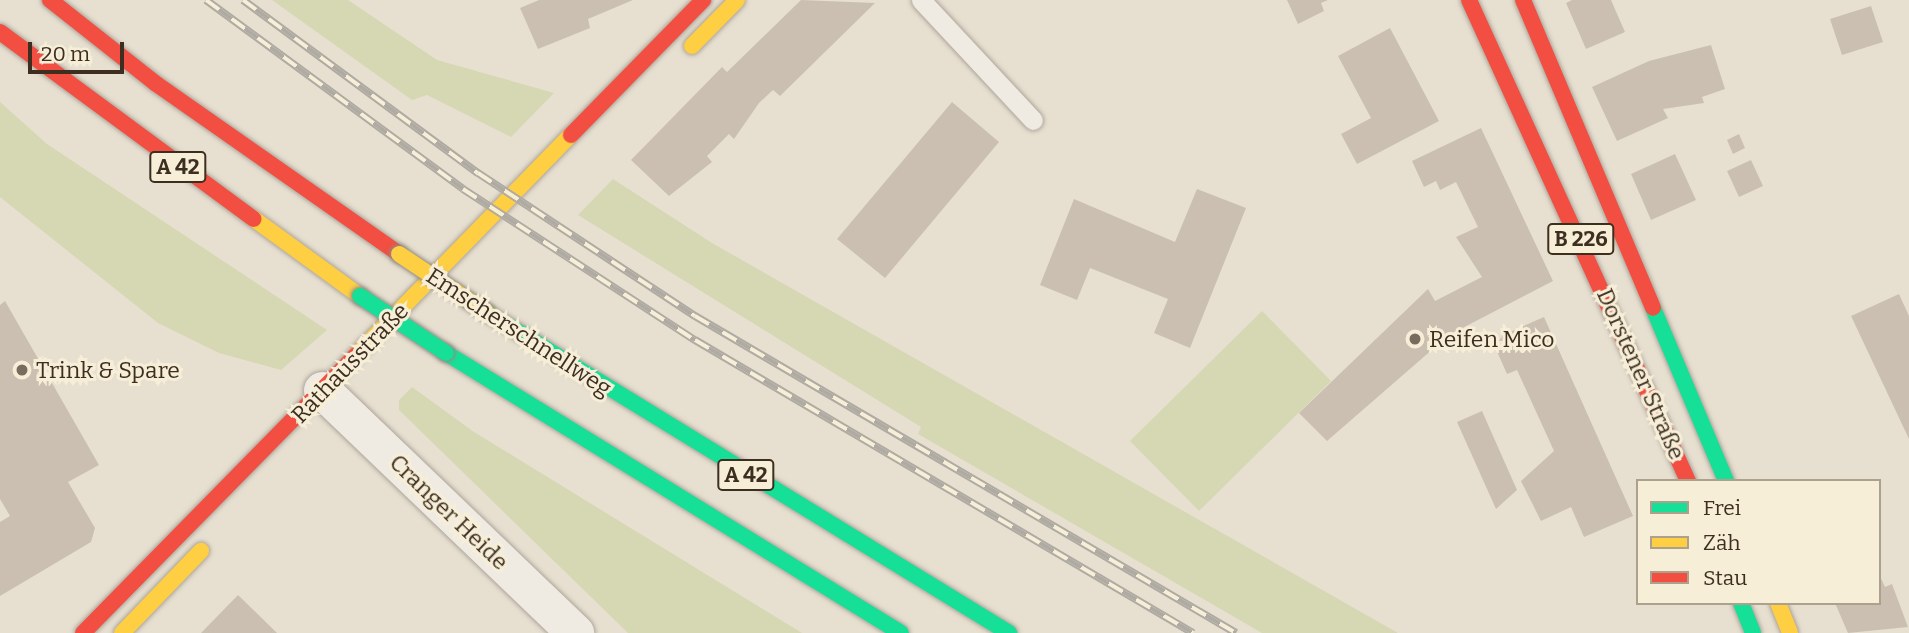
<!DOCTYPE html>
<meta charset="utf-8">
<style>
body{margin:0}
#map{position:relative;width:1909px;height:633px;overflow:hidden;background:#e7e0d1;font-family:Bitter,serif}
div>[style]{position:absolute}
.green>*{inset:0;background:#d6d7b3}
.building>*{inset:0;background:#cbbfb2}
.roads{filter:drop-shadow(0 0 2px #ada599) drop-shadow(0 0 2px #ada599)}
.lane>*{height:19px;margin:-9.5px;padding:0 9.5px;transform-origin:9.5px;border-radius:9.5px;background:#efebe3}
.street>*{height:37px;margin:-18.5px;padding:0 18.5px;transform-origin:18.5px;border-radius:18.5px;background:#efebe3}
.fast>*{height:16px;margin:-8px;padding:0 8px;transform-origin:8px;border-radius:8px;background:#16e098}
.slow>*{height:16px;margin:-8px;padding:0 8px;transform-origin:8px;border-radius:8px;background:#ffcf43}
.jam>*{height:16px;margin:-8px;padding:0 8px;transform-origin:8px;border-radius:8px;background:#f24e42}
.rail>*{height:8px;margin-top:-4px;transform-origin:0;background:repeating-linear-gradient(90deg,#f7eed8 0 16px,#afaaa2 0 32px);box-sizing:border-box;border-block:2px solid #afaaa2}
.bridges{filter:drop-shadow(0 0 2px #928b80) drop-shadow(0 0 2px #928b80)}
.fast-bridge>*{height:16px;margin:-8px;padding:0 8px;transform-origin:8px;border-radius:8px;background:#16e098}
.slow-bridge>*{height:16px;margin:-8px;padding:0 8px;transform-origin:8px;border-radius:8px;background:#ffcf43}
.dots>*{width:19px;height:19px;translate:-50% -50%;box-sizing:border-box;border:4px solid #f7eed8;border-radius:50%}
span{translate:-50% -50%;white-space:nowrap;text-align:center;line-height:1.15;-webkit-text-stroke:6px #f7eed8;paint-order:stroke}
.shield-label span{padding:2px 5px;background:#f7eed8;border:2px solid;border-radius:5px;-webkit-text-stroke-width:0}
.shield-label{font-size:21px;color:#3d2e20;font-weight:700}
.street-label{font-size:23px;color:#3d2e20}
.poi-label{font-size:23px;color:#3d2e20}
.left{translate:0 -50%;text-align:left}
.legend{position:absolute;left:1636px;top:479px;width:245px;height:126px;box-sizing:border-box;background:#f7eed8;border:2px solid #ada18e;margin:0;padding:9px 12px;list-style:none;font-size:21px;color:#3d2e20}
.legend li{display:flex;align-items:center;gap:14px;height:35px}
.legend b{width:35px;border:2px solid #ada18e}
.scale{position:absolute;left:28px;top:42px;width:96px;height:32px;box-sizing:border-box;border:4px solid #3d2e20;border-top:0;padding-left:9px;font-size:21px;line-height:24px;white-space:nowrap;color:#3d2e20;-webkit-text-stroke:5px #f7eed8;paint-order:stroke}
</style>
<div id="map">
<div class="green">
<div style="clip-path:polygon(272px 0,348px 0,437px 60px,554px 93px,511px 137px,427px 95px,412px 100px)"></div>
<div style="clip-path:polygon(0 102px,47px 144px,327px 330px,281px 370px,219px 353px,158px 323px,0 197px)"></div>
<div style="clip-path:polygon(613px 179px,712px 243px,1398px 633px,1262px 633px,918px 434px,921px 427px,578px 215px)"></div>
<div style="clip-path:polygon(1262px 311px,1331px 381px,1199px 511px,1130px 441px)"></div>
<div style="clip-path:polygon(412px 387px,474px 432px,802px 633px,628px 633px,399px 410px,399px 400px)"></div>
</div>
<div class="building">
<div style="clip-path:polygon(539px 0,633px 0,588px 19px,590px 28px,538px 49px,520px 8px)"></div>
<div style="clip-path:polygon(801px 0,875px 3px,780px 96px,773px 90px,759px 103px,734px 139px,729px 134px,707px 156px,712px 162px,669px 196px,631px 160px,722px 67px,727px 72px)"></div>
<div style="clip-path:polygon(1287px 0,1328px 0,1321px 3px,1324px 11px,1298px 24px)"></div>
<div style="clip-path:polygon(1572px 0,1611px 0,1625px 32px,1586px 49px,1566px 3px)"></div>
<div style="clip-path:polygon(1871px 6px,1883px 42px,1842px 55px,1830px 19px)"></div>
<div style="clip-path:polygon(1390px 28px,1439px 121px,1357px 164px,1341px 134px,1371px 118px,1338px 56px)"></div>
<div style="clip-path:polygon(1711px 45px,1725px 89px,1702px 97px,1704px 103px,1663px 109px,1668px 118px,1617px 141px,1592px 87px,1649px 61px)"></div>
<div style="clip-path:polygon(952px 102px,999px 142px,885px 278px,837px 239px)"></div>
<div style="clip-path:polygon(1481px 128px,1553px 281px,1449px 335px,1327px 441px,1299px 413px,1428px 289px,1435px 301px,1482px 277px,1456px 237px,1478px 227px,1456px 182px,1440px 190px,1436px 181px,1424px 187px,1412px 161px)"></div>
<div style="clip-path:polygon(1739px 134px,1745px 148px,1733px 154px,1727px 140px)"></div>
<div style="clip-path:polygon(1675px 154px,1696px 200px,1651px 220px,1631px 174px)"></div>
<div style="clip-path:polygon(1751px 160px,1763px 186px,1739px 197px,1727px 171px)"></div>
<div style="clip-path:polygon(1197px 189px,1246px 208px,1190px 348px,1154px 333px,1168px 299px,1090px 268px,1077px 300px,1040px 285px,1074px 199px,1175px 242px)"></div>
<div style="clip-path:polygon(1899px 294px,1909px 316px,1909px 439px,1851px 316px)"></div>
<div style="clip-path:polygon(5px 301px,99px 465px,68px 482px,95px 528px,91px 542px,0 596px,0 522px,10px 516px,0 499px,0 305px)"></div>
<div style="clip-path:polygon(1544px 317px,1633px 516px,1584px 537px,1571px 507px,1541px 521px,1521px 481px,1554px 451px,1517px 370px,1507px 374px,1495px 347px,1503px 335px)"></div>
<div style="clip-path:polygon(1482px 411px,1517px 490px,1496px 509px,1457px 422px)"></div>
<div style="clip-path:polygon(1879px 574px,1885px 587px,1892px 584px,1908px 627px,1848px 633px,1835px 603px,1879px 603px)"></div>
<div style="clip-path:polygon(238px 595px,277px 633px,201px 633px)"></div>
</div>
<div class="roads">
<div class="lane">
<div style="left:921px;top:0;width:164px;rotate:47deg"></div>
</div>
<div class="street">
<div style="left:322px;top:390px;width:351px;rotate:43.8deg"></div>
</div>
<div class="fast">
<div style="left:1653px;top:308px;width:188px;rotate:67.1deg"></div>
<div style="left:486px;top:312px;width:614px;rotate:31.54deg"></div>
<div style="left:446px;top:353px;width:534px;rotate:31.61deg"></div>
<div style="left:1741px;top:603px;width:32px;rotate:68deg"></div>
</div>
<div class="slow">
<div style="left:692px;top:46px;width:64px;rotate:-45.6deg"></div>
<div style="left:254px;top:219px;width:131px;rotate:36deg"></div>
<div style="left:357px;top:354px;width:306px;rotate:-45.7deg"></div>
<div style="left:1778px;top:603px;width:32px;rotate:68deg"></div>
<div style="left:122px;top:633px;width:114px;rotate:-46.1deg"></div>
</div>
<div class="jam">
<div style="left:50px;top:0;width:134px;rotate:38.3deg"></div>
<div style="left:155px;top:83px;width:298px;rotate:35deg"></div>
<div style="left:1469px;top:0;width:529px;rotate:65.52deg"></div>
<div style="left:1523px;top:0;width:334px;rotate:67.1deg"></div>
<div style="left:0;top:32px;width:315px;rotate:36.4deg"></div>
<div style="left:571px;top:135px;width:189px;rotate:-45.6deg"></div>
<div style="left:83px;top:633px;width:391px;rotate:-45.5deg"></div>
</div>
</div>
<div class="rail">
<div style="left:206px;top:0;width:319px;rotate:36.3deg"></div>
<div style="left:463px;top:189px;width:277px;rotate:33.1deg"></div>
<div style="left:695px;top:340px;width:578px;rotate:30.47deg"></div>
<div style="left:243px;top:0;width:292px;rotate:36.4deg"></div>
<div style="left:478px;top:173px;width:260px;rotate:33.4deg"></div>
<div style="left:695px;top:316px;width:627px;rotate:30.37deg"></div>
</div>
<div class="bridges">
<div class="fast-bridge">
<div style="left:360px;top:296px;width:103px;rotate:33.5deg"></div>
</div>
<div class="slow-bridge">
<div style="left:399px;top:254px;width:105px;rotate:33.7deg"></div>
</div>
</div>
<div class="dots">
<div style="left:1415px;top:339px;background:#786c5e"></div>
<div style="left:22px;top:370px;background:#786c5e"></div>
</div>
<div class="shield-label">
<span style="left:178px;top:167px">A 42</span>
<span style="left:1581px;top:239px">B 226</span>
<span style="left:746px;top:475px">A 42</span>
</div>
<div class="street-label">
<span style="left:519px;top:332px;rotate:33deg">Emscherschnellweg</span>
<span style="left:350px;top:363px;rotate:-46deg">Rathausstraße</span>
<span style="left:1641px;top:374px;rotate:66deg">Dorstener Straße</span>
<span style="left:449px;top:512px;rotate:44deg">Cranger Heide</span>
</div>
<div class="poi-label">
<span class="left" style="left:1429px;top:339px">Reifen Mico</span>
<span class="left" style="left:36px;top:370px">Trink &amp; Spare</span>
</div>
<ul class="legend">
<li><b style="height:9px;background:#16e098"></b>Frei</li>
<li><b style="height:9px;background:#ffcf43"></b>Zäh</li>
<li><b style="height:9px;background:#f24e42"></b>Stau</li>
</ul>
<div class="scale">20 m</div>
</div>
